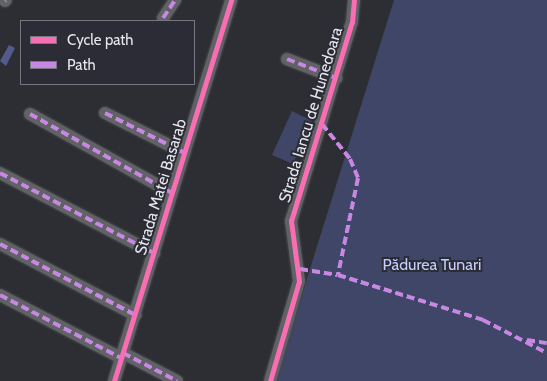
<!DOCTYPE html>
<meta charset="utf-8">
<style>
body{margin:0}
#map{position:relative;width:547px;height:381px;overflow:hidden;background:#2d2e33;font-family:Cabin,sans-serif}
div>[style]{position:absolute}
.green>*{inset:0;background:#404667}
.water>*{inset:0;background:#535b8b}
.roads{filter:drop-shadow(0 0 1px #48494d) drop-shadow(0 0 1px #48494d)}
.minor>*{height:12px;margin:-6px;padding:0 6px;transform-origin:6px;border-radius:6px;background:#616265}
.quiet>*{height:4px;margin-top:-2px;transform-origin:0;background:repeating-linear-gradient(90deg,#c787e3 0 8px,transparent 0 12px)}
.cycleway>*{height:5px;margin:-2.5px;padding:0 2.5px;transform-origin:2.5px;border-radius:2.5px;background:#f96db3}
span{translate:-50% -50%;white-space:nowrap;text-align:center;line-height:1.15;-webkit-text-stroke:4px #2b2c35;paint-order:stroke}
.street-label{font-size:16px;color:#e7e8ee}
.park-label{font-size:16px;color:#c3cdfe}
.legend{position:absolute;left:20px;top:20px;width:175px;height:65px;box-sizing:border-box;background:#2b2c35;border:1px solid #76777f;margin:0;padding:6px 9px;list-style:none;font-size:15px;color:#e7e8ee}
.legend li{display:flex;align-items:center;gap:10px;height:25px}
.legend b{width:25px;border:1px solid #76777f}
</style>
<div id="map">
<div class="green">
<div style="clip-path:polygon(394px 0,547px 0,547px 381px,275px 381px)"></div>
<div style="clip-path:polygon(292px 111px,312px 121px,293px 164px,272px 155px)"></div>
</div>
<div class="water">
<div style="clip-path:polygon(9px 45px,15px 48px,6px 66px,0 61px)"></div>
</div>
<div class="roads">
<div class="minor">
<div style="left:5px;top:1px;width:1px;rotate:-45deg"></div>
<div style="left:163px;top:18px;width:22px;rotate:-56deg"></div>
<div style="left:287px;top:59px;width:53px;rotate:21.2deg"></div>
<div style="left:105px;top:113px;width:89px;rotate:26.6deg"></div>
<div style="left:30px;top:114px;width:162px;rotate:29.1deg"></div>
<div style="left:0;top:173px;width:174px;rotate:27.5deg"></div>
<div style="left:0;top:244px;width:153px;rotate:27.7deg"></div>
<div style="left:0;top:295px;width:136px;rotate:27.5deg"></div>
<div style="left:123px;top:353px;width:61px;rotate:27.4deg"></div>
<div style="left:114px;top:381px;width:399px;rotate:-72.9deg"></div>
<div style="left:270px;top:381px;width:104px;rotate:-73.8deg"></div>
<div style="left:299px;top:281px;width:61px;rotate:-97.6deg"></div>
<div style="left:291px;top:221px;width:208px;rotate:-73deg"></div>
<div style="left:352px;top:22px;width:22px;rotate:-85deg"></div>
</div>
</div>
<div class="quiet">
<div style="left:5px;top:1px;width:1px;rotate:-45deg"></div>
<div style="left:163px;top:18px;width:22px;rotate:-56deg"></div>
<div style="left:287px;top:59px;width:53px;rotate:21.2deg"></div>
<div style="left:105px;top:113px;width:89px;rotate:26.6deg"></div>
<div style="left:30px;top:114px;width:162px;rotate:29.1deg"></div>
<div style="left:322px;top:124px;width:45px;rotate:51.3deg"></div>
<div style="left:350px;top:159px;width:21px;rotate:67deg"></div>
<div style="left:358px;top:178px;width:99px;rotate:101.7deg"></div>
<div style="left:338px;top:275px;width:152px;rotate:17.2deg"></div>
<div style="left:483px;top:320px;width:72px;rotate:27.3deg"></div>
<div style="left:0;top:173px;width:174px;rotate:27.5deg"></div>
<div style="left:0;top:244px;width:153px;rotate:27.7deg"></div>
<div style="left:300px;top:269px;width:38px;rotate:9deg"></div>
<div style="left:0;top:295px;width:136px;rotate:27.5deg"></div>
<div style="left:527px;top:340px;width:20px;rotate:9deg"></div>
<div style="left:123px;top:353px;width:61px;rotate:27.4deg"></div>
</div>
<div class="cycleway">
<div style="left:114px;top:381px;width:399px;rotate:-72.9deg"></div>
<div style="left:270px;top:381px;width:104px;rotate:-73.8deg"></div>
<div style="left:299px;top:281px;width:61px;rotate:-97.6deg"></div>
<div style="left:291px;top:221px;width:208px;rotate:-73deg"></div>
<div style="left:352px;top:22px;width:22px;rotate:-85deg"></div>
</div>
<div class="street-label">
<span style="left:311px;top:115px;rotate:-73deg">Strada Iancu de Hunedoara</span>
<span style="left:161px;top:187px;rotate:-73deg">Strada Matei Basarab</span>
</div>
<div class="park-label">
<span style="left:432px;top:265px">Pădurea Tunari</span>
</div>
<ul class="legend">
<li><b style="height:6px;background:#f96db3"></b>Cycle path</li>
<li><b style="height:6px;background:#c787e3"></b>Path</li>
</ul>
</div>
